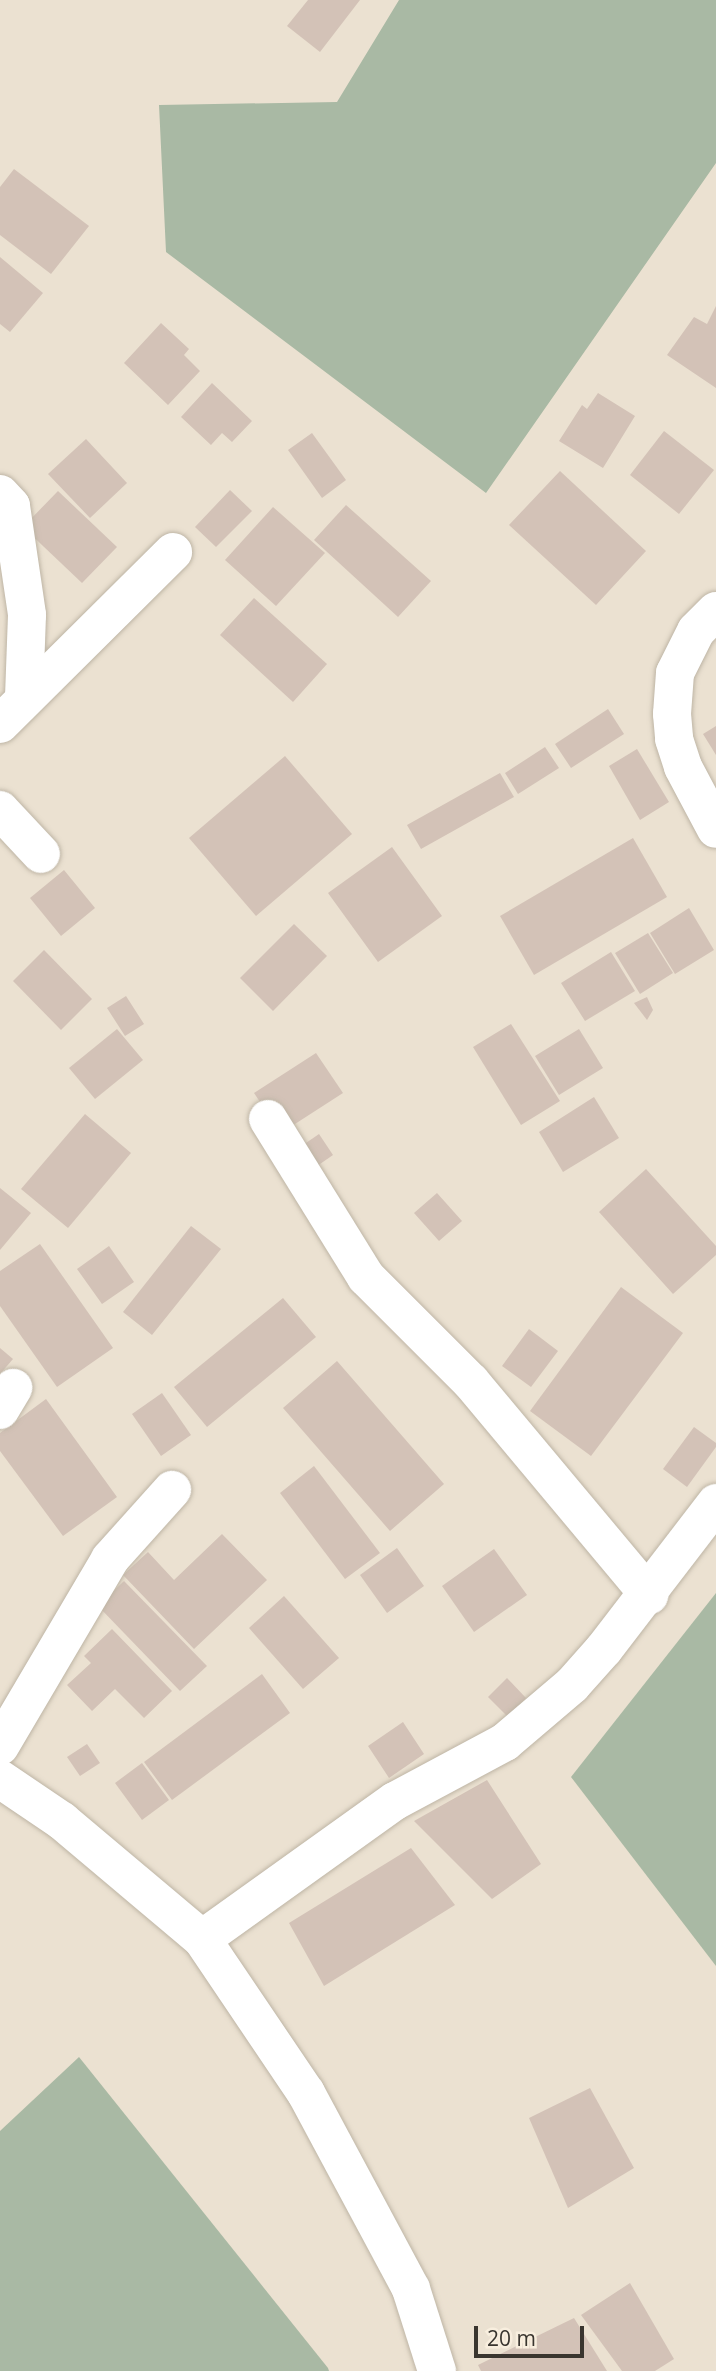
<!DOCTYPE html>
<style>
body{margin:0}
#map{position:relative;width:716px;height:2371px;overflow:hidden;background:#ebe1d1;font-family:"Open Sans",sans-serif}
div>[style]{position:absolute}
.green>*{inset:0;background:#a9b9a4}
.building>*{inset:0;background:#d3c2b7}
.roads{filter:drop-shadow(0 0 2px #beb5a5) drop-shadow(0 0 2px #beb5a5)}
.minor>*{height:38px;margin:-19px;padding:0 19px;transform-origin:19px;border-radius:19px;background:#fff}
span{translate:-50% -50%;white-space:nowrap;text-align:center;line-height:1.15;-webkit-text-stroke:7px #f8eede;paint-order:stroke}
.scale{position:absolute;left:474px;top:2326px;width:110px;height:32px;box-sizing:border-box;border:4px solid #39352f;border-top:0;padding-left:9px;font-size:21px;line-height:24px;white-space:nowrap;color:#39352f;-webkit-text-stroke:5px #f8eede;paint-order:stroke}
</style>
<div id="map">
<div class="green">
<div style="clip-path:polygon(399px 0,716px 0,716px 163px,486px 493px,166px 252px,159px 105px,337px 102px)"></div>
<div style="clip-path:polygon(716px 1593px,716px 1966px,571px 1777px)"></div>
<div style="clip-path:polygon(79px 2057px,328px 2368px,329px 2371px,0 2371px,0 2131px)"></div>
</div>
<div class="building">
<div style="clip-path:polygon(308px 0,360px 0,320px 52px,287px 26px)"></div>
<div style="clip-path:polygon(14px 169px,89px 226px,51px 274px,0 235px,0 187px)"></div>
<div style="clip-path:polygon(0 257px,43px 293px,10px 332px,0 324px)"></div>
<div style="clip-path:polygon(716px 306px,716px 388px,667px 355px,694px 317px,707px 324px)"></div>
<div style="clip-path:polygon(161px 323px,189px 349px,184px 355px,200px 371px,168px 405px,124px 363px)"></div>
<div style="clip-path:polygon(212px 383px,252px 421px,232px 442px,222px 433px,211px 445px,181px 417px)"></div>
<div style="clip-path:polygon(598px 393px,635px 416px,603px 468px,559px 441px,582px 405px,587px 409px)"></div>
<div style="clip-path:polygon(664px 431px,714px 470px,679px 514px,630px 475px)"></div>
<div style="clip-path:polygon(312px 433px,346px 480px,322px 498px,288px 450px)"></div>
<div style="clip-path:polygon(86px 439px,127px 483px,90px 518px,48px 474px)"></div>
<div style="clip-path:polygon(560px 471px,646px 551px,596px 605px,509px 525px)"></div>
<div style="clip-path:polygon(230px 490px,252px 511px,216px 547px,195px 527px)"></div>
<div style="clip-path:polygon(58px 491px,117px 547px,82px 583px,23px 527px)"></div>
<div style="clip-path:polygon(346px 505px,431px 581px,398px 617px,314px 540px)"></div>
<div style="clip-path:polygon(273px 507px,325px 553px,276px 606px,225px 560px)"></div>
<div style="clip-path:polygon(254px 598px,327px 664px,293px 702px,220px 635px)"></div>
<div style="clip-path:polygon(608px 709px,624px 734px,571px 768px,555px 744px)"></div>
<div style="clip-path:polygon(716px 726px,716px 755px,703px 734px)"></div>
<div style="clip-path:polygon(545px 747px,559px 768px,518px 794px,505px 773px)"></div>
<div style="clip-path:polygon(637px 749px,669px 802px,640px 820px,609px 766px)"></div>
<div style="clip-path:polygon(285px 756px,352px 834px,256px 916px,189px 838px)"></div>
<div style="clip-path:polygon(500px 773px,514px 797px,421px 849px,407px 825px)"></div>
<div style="clip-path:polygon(633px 838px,667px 897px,534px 975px,500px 916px)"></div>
<div style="clip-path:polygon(392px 847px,442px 916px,378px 962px,328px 893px)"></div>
<div style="clip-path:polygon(64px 870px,95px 908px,61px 936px,30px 898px)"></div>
<div style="clip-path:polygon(689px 908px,714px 950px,675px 974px,650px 933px)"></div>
<div style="clip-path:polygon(294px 924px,327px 956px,273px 1011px,240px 978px)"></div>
<div style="clip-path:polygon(648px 933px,673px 973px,640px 994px,615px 953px)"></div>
<div style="clip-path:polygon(44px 950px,92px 999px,61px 1030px,13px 981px)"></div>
<div style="clip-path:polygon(611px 952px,635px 991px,585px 1021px,561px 983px)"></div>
<div style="clip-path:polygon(126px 996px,144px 1024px,125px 1036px,107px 1008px)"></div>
<div style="clip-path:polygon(647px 997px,653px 1010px,647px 1020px,634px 1003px)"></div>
<div style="clip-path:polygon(511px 1024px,560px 1101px,521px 1125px,473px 1047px)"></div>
<div style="clip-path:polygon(117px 1029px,143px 1060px,95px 1099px,69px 1068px)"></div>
<div style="clip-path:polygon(579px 1029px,603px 1068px,559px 1095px,535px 1056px)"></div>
<div style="clip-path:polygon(316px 1053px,343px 1093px,281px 1133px,254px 1093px)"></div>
<div style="clip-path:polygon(594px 1097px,619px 1138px,563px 1172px,539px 1132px)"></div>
<div style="clip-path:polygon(85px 1114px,131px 1153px,68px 1228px,21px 1189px)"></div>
<div style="clip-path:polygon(319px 1134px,333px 1155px,307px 1173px,293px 1152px)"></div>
<div style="clip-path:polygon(646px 1169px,716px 1246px,716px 1255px,673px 1294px,599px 1212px)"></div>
<div style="clip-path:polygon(0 1188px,31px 1213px,0 1250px)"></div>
<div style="clip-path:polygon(437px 1193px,462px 1221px,439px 1241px,414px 1213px)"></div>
<div style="clip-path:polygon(191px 1226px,221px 1249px,152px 1335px,123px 1312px)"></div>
<div style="clip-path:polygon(40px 1244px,113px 1348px,57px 1387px,0 1306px,0 1271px)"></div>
<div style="clip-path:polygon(109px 1246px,134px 1282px,102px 1304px,77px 1269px)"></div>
<div style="clip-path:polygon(621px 1287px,683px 1333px,591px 1456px,530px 1411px)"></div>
<div style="clip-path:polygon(283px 1298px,316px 1337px,207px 1427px,174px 1387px)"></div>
<div style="clip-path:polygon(529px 1329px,558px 1351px,531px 1387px,502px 1366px)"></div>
<div style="clip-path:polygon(0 1348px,13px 1359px,0 1374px)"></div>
<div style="clip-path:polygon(337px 1361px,444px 1484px,390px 1531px,283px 1408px)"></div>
<div style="clip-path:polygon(162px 1393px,191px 1435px,161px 1456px,132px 1414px)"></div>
<div style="clip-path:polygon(46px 1399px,117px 1497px,63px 1536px,0 1451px,0 1433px)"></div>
<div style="clip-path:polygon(694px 1427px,716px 1443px,716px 1447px,687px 1487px,663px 1469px)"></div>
<div style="clip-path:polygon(314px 1466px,380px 1553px,345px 1579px,280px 1493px)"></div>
<div style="clip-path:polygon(222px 1534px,267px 1580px,194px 1649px,123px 1575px,148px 1552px,174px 1580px)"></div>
<div style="clip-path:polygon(397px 1548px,424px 1586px,387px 1613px,360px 1575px)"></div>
<div style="clip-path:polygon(494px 1549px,527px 1595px,474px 1632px,442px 1586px)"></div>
<div style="clip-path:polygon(124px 1581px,207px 1666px,180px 1691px,98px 1606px)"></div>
<div style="clip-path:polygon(284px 1596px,339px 1658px,303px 1689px,249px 1628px)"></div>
<div style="clip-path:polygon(112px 1629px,172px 1691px,144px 1718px,115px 1689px,92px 1711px,67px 1685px,91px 1663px,84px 1656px)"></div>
<div style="clip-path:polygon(262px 1674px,290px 1713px,172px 1800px,144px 1762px)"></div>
<div style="clip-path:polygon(507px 1678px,526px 1698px,508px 1717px,488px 1697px)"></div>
<div style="clip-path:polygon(403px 1722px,424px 1754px,389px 1778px,368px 1746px)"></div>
<div style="clip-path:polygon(87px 1744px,100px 1763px,80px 1776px,67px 1757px)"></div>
<div style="clip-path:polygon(142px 1763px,169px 1800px,142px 1820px,115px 1783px)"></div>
<div style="clip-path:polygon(487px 1780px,541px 1864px,492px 1899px,414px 1821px)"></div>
<div style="clip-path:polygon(411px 1848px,455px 1905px,324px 1986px,289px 1923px)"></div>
<div style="clip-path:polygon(590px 2088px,634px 2168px,568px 2208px,529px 2118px)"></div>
<div style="clip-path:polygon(630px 2283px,674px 2359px,655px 2371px,622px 2371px,581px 2315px)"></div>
<div style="clip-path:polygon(574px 2318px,607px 2371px,481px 2371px,478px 2365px)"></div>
</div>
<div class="roads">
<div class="minor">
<div style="left:0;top:494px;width:16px;rotate:47deg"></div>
<div style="left:11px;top:506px;width:110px;rotate:81.6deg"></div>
<div style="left:27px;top:615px;width:83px;rotate:92.1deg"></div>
<div style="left:716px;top:611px;width:28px;rotate:135deg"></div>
<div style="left:696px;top:631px;width:47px;rotate:116.6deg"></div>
<div style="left:675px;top:673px;width:41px;rotate:94.2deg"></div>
<div style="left:672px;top:714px;width:25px;rotate:85deg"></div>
<div style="left:674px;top:739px;width:29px;rotate:72deg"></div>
<div style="left:683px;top:767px;width:70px;rotate:62deg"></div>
<div style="left:0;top:724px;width:244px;rotate:-44.8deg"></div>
<div style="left:0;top:810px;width:60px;rotate:47deg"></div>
<div style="left:268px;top:1119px;width:186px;rotate:58.2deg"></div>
<div style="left:366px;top:1277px;width:148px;rotate:45deg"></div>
<div style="left:471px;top:1382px;width:278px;rotate:50.1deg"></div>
<div style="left:0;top:1410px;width:26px;rotate:-59deg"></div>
<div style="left:0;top:1746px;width:217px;rotate:-59.5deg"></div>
<div style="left:110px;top:1559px;width:93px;rotate:-48.1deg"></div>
<div style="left:0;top:1779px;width:75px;rotate:34.1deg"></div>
<div style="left:62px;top:1821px;width:183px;rotate:40.1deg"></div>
<div style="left:202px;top:1939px;width:186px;rotate:56deg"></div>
<div style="left:306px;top:2093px;width:222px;rotate:61.8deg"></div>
<div style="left:411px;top:2289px;width:86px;rotate:72.4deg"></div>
<div style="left:202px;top:1939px;width:237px;rotate:-35.6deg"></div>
<div style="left:395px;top:1801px;width:125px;rotate:-28.2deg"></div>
<div style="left:505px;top:1742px;width:88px;rotate:-40.4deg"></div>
<div style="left:572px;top:1685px;width:48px;rotate:-48.4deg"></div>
<div style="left:604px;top:1649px;width:184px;rotate:-52.5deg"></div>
</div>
</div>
<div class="scale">20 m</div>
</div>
